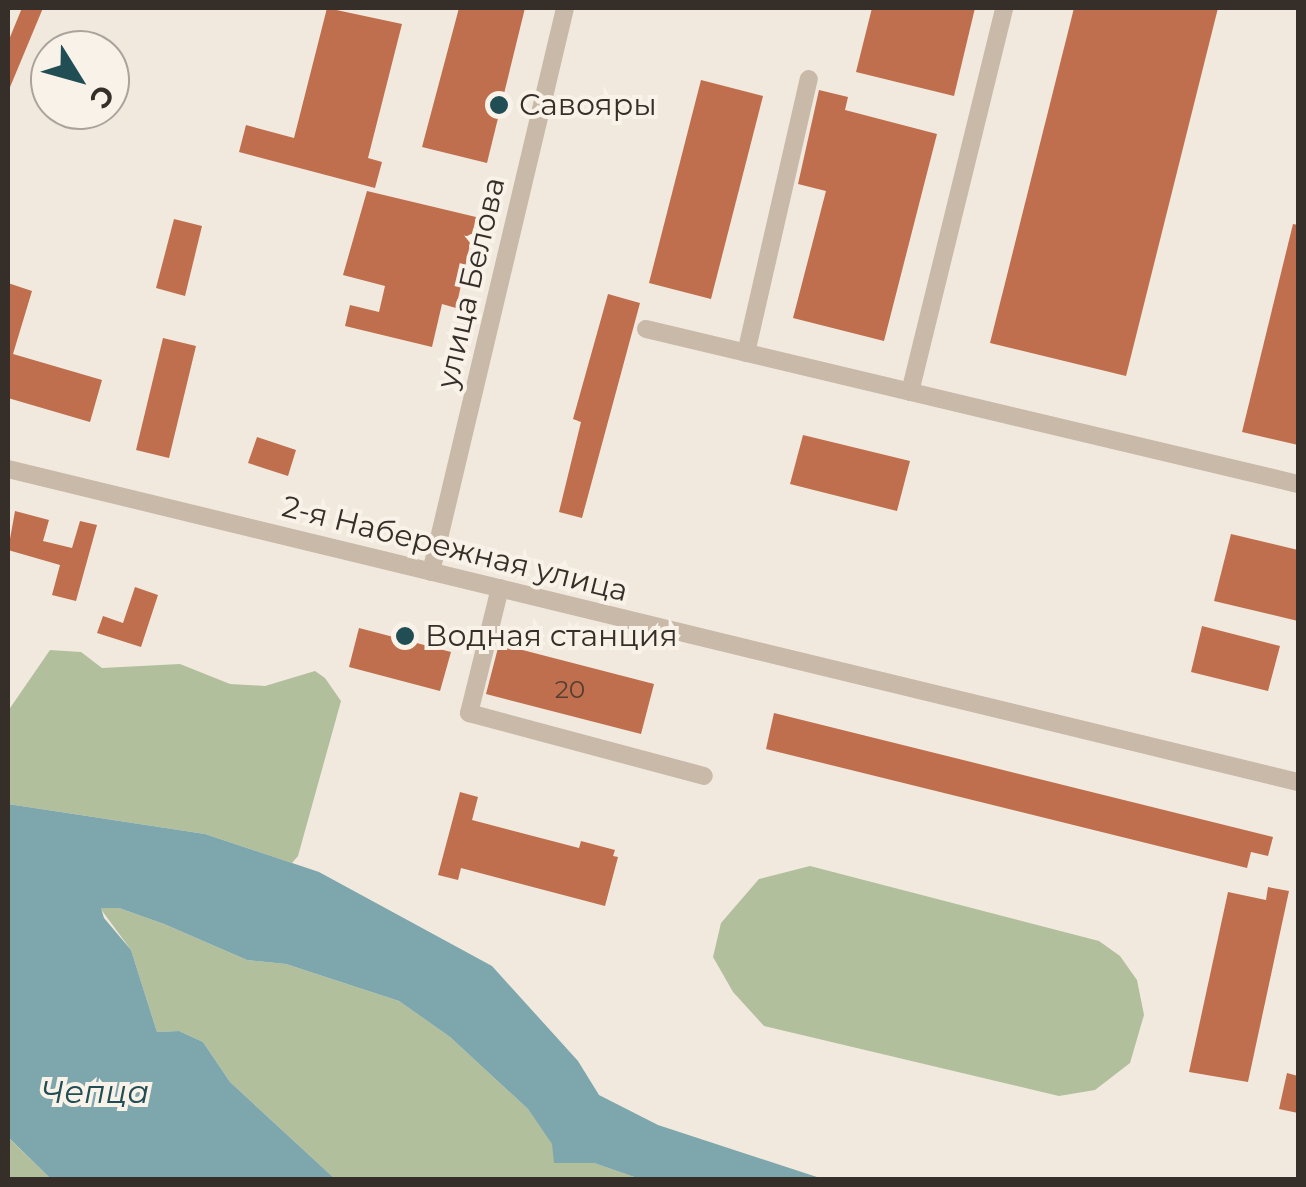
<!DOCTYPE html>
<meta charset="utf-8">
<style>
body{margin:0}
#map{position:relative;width:1306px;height:1187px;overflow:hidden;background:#f1e9dd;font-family:Montserrat,sans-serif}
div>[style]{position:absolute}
.green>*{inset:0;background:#b2bf9d}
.water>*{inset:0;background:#7da7ac}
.building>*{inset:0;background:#bf6f4d}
.minor>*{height:18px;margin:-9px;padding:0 9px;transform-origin:9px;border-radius:9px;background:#c8b9a9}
.dots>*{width:28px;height:28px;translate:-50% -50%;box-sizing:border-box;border:5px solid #f9f2e9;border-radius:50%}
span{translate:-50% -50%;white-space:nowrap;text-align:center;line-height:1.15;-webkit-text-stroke:8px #f9f2e9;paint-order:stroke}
.number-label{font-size:25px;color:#583e32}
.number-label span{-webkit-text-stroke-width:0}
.poi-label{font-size:30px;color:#362e29}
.left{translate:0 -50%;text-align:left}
.street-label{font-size:30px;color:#362e29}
.water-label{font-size:32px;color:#214e55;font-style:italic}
.frame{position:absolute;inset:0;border:10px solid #362e29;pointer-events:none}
.north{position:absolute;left:30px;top:30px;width:100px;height:100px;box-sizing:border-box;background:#f9f2e9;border:2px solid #aba49c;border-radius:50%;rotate:127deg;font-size:28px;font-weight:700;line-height:40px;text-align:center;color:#362e29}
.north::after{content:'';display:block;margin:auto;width:35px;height:45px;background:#214e55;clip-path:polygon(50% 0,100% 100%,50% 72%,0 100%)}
</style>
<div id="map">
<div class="green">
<div style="clip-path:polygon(50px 650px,81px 652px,102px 668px,180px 664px,230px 684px,265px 686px,315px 671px,325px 678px,341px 701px,298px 856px,292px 863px,205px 834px,8px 804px,8px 711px)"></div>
<div style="clip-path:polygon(810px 866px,1099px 941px,1120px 956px,1137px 980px,1144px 1015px,1130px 1063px,1095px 1090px,1059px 1096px,764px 1026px,733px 992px,713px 957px,721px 923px,759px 879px)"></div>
<div style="clip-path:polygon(100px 908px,119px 908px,164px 924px,247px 960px,286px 964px,399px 1001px,450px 1037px,528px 1109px,565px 1161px,594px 1163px,640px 1179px,335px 1179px,230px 1082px,203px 1042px,179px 1031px,157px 1032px,131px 950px)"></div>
<div style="clip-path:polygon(8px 1137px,20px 1149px,51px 1179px,8px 1179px)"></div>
</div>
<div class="water">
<div style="clip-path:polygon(8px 804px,205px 834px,319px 872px,492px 966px,578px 1061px,599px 1095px,658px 1125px,823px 1179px,640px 1179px,594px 1163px,554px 1163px,552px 1144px,528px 1109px,450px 1037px,399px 1001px,286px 964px,247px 960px,164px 924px,119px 908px,101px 908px,104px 918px,131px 950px,157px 1032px,179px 1031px,203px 1042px,230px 1082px,335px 1179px,51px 1179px,8px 1137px)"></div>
</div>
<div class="building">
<div style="clip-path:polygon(22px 8px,43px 8px,8px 92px,8px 42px)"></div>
<div style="clip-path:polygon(327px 8px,402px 24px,368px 158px,382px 162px,375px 188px,239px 152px,246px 125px,294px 138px)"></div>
<div style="clip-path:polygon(459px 8px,525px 8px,487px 163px,422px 147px)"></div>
<div style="clip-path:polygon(872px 8px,975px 8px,954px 96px,856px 72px)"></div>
<div style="clip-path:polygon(1074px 8px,1218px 8px,1126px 376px,990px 343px)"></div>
<div style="clip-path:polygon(701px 80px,763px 96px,711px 299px,649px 283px)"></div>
<div style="clip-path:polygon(819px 90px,848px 97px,845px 110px,937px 134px,884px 341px,793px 318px,826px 191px,798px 184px)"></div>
<div style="clip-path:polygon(367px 191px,476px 217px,456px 308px,442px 304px,432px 347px,345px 326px,350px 305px,379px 312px,385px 286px,343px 275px)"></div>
<div style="clip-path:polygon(174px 219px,202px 226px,185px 296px,156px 288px)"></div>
<div style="clip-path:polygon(1293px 224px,1298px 225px,1298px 445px,1242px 432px)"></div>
<div style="clip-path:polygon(8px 283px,32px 291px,13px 354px,102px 380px,90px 422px,8px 398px)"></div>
<div style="clip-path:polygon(608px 294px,640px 303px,582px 518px,559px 512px,581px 422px,573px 419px)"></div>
<div style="clip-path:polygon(163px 338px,196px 346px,169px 458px,136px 450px)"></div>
<div style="clip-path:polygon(803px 435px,910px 461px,897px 511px,790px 484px)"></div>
<div style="clip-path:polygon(257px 437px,296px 450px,288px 476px,248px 463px)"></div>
<div style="clip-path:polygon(15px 511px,49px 520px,43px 541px,72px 548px,80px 521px,97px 525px,76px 601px,52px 595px,60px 565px,8px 550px)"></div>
<div style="clip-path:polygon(1231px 534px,1298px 550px,1298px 621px,1214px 601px)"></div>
<div style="clip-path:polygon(135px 587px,158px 595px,141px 647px,97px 633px,103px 616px,123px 623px)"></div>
<div style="clip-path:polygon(1202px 626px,1280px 646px,1268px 691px,1191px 672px)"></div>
<div style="clip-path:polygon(359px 628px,451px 652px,440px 691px,349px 667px)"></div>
<div style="clip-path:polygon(499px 644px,654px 684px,641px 734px,486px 694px)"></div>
<div style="clip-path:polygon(774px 713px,1273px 837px,1268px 856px,1251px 852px,1247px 868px,766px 749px)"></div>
<div style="clip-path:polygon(460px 792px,478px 797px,472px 820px,579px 848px,581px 841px,615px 850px,613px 856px,618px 857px,605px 906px,461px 868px,458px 880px,438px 875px)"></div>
<div style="clip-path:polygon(1268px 887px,1289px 891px,1248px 1082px,1189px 1072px,1228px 892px,1266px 900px)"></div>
<div style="clip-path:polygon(1287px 1073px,1298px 1076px,1298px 1113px,1279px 1109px)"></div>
</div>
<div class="minor">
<div style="left:646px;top:329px;width:670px;rotate:13.37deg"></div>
<div style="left:746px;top:353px;width:281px;rotate:-77.1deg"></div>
<div style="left:910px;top:392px;width:395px;rotate:-76.2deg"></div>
<div style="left:8px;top:469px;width:1327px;rotate:13.64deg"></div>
<div style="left:431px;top:572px;width:580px;rotate:-76.63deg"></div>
<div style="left:500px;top:588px;width:129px;rotate:103.9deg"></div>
<div style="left:469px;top:713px;width:243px;rotate:15deg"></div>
</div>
<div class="dots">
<div style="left:499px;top:105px;background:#214e55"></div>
<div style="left:405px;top:636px;background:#214e55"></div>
</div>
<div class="number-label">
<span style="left:570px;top:689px">20</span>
</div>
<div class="poi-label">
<span class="left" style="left:519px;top:105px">Савояры</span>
<span class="left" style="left:425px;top:636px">Водная станция</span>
</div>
<div class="street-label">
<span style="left:471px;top:283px;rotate:-77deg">улица Белова</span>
<span style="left:455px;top:549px;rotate:14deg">2-я Набережная улица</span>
</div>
<div class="water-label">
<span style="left:95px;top:1092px">Чепца</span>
</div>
<div class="frame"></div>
<div class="north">С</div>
</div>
